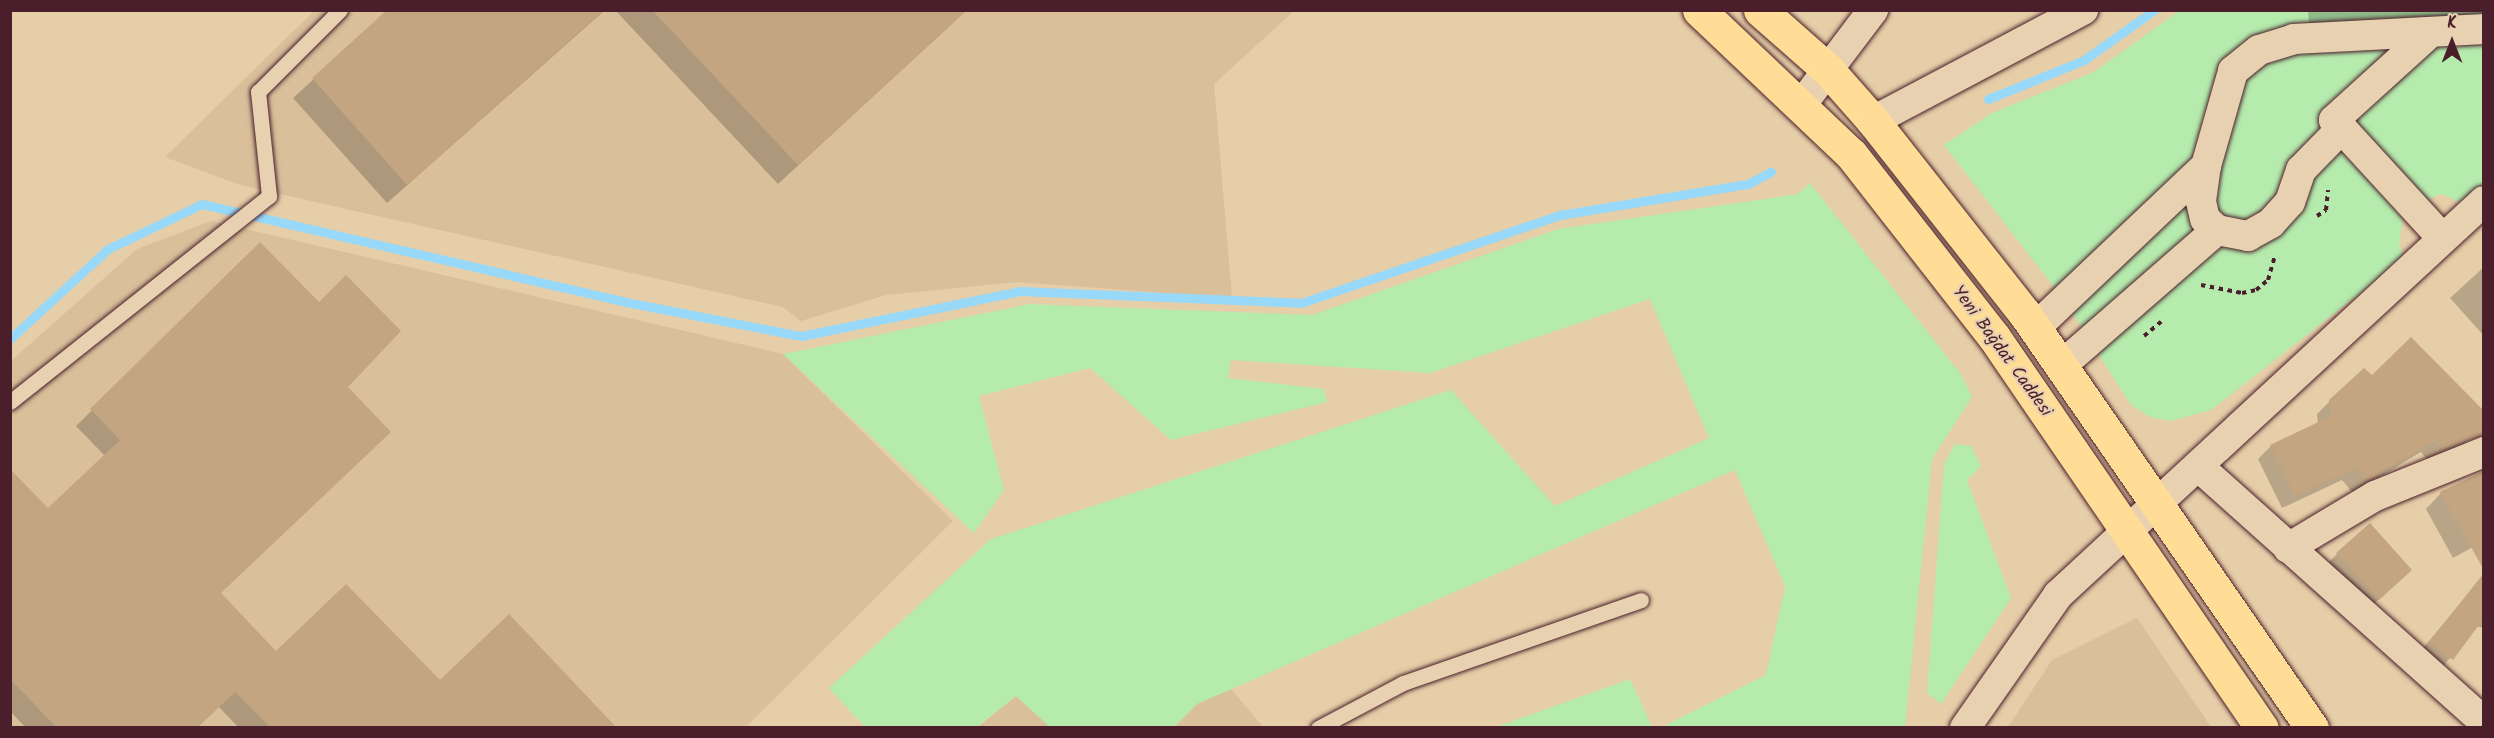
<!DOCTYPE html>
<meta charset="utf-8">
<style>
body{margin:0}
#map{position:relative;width:2494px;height:738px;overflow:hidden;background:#e6cea8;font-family:Kalam,sans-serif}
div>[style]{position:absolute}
.built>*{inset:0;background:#d9bf9a}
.green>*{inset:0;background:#b5ebad}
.shadow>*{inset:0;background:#0003}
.stream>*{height:9px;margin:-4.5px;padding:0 4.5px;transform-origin:4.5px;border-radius:4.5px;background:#98d9fa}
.building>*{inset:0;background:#c4a581}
.path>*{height:4px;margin-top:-2px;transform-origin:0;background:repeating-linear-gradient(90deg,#4a1f2b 0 4.5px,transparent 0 9px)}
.roads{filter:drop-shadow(0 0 2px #4a1f2b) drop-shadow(0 0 2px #4a1f2b)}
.lane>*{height:15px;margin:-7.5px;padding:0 7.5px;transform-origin:7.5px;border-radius:7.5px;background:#e8d1b0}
.street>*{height:30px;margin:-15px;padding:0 15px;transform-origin:15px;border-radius:15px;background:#e8d1b0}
.primary>*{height:33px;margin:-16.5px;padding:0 16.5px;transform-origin:16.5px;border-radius:16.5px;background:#ffdd96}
span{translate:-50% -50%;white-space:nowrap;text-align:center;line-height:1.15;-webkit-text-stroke:4.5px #e8d1b0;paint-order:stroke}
.street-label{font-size:18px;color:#4a1f2b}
.frame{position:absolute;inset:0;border:12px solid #4a1f2b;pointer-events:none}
.north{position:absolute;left:2422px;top:12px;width:60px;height:60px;-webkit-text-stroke:4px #e8d1b0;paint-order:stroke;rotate:0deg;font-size:16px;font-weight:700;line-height:24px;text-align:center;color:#4a1f2b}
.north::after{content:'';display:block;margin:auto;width:21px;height:27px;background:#4a1f2b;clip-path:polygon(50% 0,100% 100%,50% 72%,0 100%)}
</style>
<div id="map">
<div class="built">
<div style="clip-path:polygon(314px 11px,1294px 11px,1214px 84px,1232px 298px,1017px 282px,886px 295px,801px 321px,783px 307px,240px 185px,165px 157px)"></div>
<div style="clip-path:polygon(211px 221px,783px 354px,953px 521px,746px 727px,11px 728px,11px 361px,137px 249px)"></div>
<div style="clip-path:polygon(2137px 618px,2211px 727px,2008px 727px,2052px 660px)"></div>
<div style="clip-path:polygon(1231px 689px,1263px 727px,1174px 728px,1197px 704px)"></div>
<div style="clip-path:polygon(1016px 696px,1050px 727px,977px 728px)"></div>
</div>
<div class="green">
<div style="clip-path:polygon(2179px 11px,2483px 11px,2483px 188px,2463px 204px,2442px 194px,2428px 199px,2403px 217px,2399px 244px,2405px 258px,2211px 410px,2171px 421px,2150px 417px,2131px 405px,2064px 300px,1944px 145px,1992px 113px,2094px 72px)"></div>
<div style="clip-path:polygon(1810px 183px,1960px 373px,1972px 397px,1932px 459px,1905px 727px,1662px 727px,1766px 675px,1785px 586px,1735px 470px,1197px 704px,1174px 727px,1050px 727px,1016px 696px,977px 727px,865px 727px,829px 688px,991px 539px,1451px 390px,1555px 506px,1709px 438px,1650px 299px,1430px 373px,1231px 360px,1228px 378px,1324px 389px,1327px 402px,1171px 440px,1090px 368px,979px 396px,1004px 490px,974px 533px,783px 354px,1030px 304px,1312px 315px,1558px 229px,1798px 194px)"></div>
<div style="clip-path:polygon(1955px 444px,1971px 446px,1981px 466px,1967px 480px,2011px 598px,1941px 704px,1927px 693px,1944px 464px)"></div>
<div style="clip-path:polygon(1630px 679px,1652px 727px,1496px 727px)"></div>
</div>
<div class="shadow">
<div style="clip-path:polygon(390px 10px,605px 10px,387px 203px,293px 98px)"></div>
<div style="clip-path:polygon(615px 10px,967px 10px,778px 184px)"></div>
<div style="clip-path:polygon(2308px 10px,2484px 10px,2484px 34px,2310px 39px)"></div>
<div style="clip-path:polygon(260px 244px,346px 387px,220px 593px,276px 653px,439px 682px,615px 728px,239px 728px,218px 706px,195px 728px,26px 728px,10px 711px,10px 471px,48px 510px,105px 456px,76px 426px)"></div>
<div style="clip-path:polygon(2484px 267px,2484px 336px,2450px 298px)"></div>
<div style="clip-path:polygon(2330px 401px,2470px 438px,2458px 451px,2429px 462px,2421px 452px,2353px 493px,2342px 480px,2282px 508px,2258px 459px,2271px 446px,2318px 424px,2317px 414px)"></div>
<div style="clip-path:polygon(2441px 493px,2484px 541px,2453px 558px,2426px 509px)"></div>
<div style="clip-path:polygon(2337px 554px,2399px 581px,2367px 610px,2326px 565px)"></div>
<div style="clip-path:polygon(2484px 575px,2484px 628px,2476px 626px,2440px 670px,2419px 653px)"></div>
</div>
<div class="stream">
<div style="left:1988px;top:99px;width:104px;rotate:-22.1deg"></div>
<div style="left:2084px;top:60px;width:86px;rotate:-35.5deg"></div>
<div style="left:10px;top:339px;width:133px;rotate:-42.6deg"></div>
<div style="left:108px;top:249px;width:104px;rotate:-25.6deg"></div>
<div style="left:202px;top:204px;width:445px;rotate:13deg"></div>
<div style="left:636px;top:304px;width:168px;rotate:11deg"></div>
<div style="left:801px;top:336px;width:224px;rotate:-11.6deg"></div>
<div style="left:1020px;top:291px;width:281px;rotate:2.4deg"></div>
<div style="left:1301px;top:303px;width:274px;rotate:-18.8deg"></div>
<div style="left:1560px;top:215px;width:191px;rotate:-9.4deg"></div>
<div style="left:1748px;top:184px;width:26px;rotate:-28deg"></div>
</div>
<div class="building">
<div style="clip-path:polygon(387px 10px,604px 10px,407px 185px,312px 78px)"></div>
<div style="clip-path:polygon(652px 10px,967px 10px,798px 165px)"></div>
<div style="clip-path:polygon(260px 242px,319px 302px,346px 275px,401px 331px,348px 387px,391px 432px,221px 593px,276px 651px,346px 584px,440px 680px,509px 614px,617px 728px,271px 728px,235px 692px,197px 728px,57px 728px,10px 679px,10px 469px,48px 508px,120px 440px,90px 409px)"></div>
<div style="clip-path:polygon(2411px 337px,2484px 411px,2484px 435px,2442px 450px,2434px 441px,2366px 481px,2355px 468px,2295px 496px,2270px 445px,2331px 416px,2329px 400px,2364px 368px,2372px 375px)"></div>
<div style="clip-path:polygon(2484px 471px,2484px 570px,2440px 492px)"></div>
<div style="clip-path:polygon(2370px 523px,2412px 570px,2379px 600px,2336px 553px)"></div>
<div style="clip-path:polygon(2484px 573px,2484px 618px,2453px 660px,2429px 642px)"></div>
</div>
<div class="path">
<div style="left:2317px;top:216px;width:11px;rotate:-34deg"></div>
<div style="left:2326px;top:210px;width:20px;rotate:-84deg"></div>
<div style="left:2201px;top:285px;width:42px;rotate:11deg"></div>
<div style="left:2242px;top:293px;width:14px;rotate:-12deg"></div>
<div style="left:2256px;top:290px;width:16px;rotate:-40deg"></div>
<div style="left:2268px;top:280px;width:25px;rotate:-74deg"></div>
<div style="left:2144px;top:336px;width:23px;rotate:-40deg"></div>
</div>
<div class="roads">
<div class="lane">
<div style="left:10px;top:402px;width:331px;rotate:-38.5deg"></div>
<div style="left:269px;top:196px;width:105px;rotate:-96deg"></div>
<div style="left:258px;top:92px;width:116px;rotate:-45deg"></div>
<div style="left:1318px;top:728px;width:96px;rotate:-27.9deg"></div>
<div style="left:1403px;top:683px;width:252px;rotate:-19.2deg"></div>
</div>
<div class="street">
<div style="left:2431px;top:32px;width:131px;rotate:137.8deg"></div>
<div style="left:2334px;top:120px;width:160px;rotate:47.5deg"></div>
<div style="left:1802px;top:104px;width:118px;rotate:-52.9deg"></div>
<div style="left:1873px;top:121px;width:238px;rotate:-27.9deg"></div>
<div style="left:2217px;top:230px;width:32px;rotate:11deg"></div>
<div style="left:2248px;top:236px;width:26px;rotate:-29deg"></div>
<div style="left:2271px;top:223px;width:28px;rotate:-48deg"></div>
<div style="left:2290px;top:202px;width:34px;rotate:-71deg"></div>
<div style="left:2301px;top:170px;width:59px;rotate:-45.7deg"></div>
<div style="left:2035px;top:328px;width:236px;rotate:-43.5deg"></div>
<div style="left:2206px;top:166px;width:99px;rotate:-74.1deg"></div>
<div style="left:2233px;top:71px;width:33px;rotate:-39deg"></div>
<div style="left:2259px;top:50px;width:37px;rotate:-17deg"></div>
<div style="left:2294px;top:39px;width:190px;rotate:-3deg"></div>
<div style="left:2062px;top:365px;width:206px;rotate:-41.1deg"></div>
<div style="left:2217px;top:230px;width:16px;rotate:-137deg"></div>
<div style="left:2205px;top:219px;width:18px;rotate:-103deg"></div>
<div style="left:2201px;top:201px;width:35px;rotate:-82deg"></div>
<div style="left:2198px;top:466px;width:384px;rotate:41.8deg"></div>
<div style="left:2288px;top:548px;width:101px;rotate:-30.9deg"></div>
<div style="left:2375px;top:496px;width:118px;rotate:-22deg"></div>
<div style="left:1965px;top:728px;width:162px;rotate:-55deg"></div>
<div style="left:2058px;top:595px;width:580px;rotate:-42.77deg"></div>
</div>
<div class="primary">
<div style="left:1699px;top:10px;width:209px;rotate:43.5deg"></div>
<div style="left:1851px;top:154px;width:232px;rotate:52deg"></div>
<div style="left:1994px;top:337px;width:474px;rotate:55.6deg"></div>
<div style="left:1760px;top:10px;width:91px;rotate:41.4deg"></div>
<div style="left:1828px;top:70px;width:68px;rotate:48.6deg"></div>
<div style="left:1873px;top:121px;width:246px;rotate:51.8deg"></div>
<div style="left:2025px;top:314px;width:504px;rotate:55.27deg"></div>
</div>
</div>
<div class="street-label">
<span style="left:2001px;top:352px;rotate:54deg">Yeni Bağdat Caddesi</span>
</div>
<div class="frame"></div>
<div class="north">K</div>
</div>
